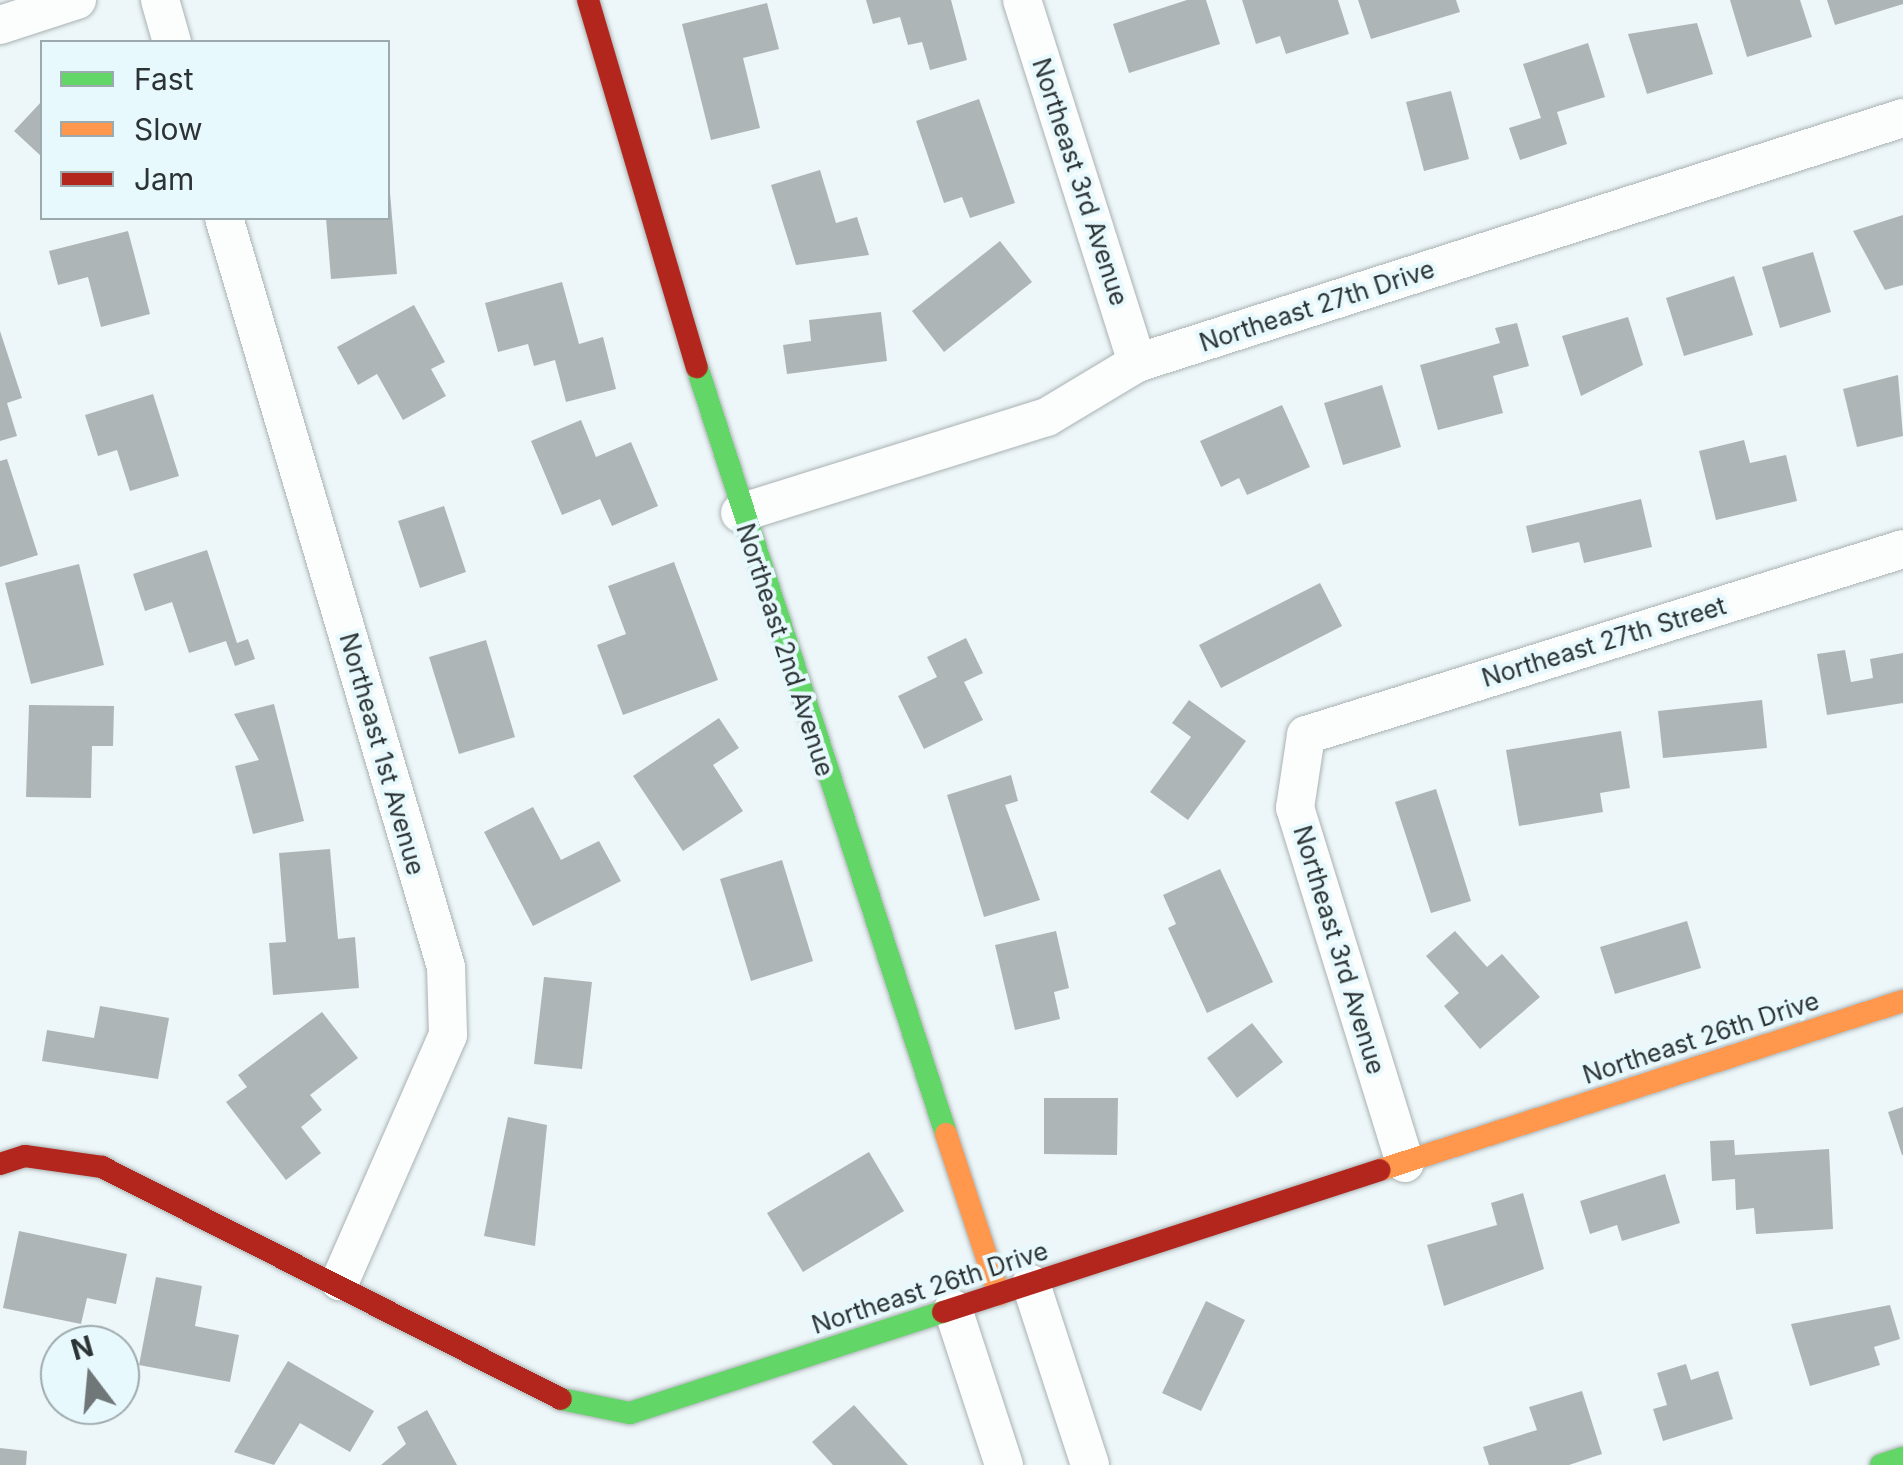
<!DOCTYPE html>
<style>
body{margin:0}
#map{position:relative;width:1903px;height:1465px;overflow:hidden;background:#edf6f8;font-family:Inter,sans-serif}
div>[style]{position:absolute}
.building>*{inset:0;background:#aeb5b7}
.roads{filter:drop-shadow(0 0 2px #aab2b3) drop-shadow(0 0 2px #aab2b3)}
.street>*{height:38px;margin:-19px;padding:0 19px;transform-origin:19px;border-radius:19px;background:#fcfefe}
.fast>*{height:22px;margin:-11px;padding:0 11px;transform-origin:11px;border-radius:11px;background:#63d668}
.slow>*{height:22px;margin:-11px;padding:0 11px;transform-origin:11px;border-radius:11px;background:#ff974d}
.jam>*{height:22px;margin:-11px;padding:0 11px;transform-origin:11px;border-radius:11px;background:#b3261e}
span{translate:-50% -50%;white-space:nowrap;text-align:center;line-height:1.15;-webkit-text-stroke:8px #e8f9fd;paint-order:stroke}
.street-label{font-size:25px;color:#2c3334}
.legend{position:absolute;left:40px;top:40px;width:350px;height:180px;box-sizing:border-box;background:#e8f9fd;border:2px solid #9daaad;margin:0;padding:12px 18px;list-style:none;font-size:30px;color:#2c3334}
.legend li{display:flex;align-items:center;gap:20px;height:50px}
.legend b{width:50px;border:2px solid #9daaad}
.north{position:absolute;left:40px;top:1325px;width:100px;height:100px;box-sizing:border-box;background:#e8f9fd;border:2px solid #9daaad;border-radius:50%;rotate:344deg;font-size:28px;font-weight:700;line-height:40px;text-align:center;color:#2c3334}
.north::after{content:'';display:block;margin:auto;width:35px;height:45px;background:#707779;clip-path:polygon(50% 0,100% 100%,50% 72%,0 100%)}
</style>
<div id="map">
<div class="building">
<div style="clip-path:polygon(866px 0,951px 0,967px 60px,930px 70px,922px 42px,908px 45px,900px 17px,873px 24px)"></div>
<div style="clip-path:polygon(1187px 0,1206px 0,1220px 44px,1129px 73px,1113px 24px)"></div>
<div style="clip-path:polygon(1242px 0,1338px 0,1349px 34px,1286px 54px,1280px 36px,1256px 44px)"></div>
<div style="clip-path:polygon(1358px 0,1456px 0,1460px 12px,1371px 39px)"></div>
<div style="clip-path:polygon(1730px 0,1800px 0,1812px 37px,1747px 57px)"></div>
<div style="clip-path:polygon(1827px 0,1903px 0,1903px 4px,1835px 25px)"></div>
<div style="clip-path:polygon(767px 3px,779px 49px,743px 58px,760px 128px,711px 140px,682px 24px)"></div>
<div style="clip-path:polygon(1697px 23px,1713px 74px,1647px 94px,1628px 34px)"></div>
<div style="clip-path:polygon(1588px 43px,1605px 97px,1557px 112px,1567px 144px,1520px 160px,1509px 128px,1541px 118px,1523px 64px)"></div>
<div style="clip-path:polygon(1451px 91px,1469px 159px,1424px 171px,1406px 102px)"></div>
<div style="clip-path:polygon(979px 99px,1015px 203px,970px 218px,962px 197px,944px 203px,916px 121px)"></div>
<div style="clip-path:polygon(42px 101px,42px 157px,14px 131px)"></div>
<div style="clip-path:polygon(820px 170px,836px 223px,857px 217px,869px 255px,796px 265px,771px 185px)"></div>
<div style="clip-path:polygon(390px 193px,397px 274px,331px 279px,326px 218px,388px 218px)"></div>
<div style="clip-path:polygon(1903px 215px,1903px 285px,1885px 290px,1853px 231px)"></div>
<div style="clip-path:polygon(128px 231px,150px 314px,101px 327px,88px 277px,58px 285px,49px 251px)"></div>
<div style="clip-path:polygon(1000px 241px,1032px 282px,944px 352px,912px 311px)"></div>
<div style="clip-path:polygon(1813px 252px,1831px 312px,1780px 328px,1762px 267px)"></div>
<div style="clip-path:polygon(1734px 276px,1753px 335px,1684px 356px,1666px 298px)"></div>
<div style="clip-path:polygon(562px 282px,579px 344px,603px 337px,616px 389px,566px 402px,555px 360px,534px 366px,528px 344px,498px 352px,485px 303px)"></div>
<div style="clip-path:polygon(414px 305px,445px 362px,431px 369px,446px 396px,403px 420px,377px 374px,358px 385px,337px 347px)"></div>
<div style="clip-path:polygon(881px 312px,887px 361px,787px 374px,783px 345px,811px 341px,809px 320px)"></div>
<div style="clip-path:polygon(1628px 317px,1643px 365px,1581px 396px,1562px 336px)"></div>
<div style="clip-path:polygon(1517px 323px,1529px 366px,1493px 376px,1503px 413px,1438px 430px,1420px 365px,1500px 343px,1495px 328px)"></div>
<div style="clip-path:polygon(0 331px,22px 398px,7px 403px,17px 436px,0 441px)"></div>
<div style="clip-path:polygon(1898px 375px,1903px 436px,1857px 447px,1843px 389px)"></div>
<div style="clip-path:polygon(1382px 385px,1401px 447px,1343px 465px,1324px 403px)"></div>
<div style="clip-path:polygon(153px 394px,179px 476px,130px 491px,117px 450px,98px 456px,85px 415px)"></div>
<div style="clip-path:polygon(1282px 405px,1310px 467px,1247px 495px,1239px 478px,1221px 487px,1200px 441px)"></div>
<div style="clip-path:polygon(581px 420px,596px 457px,631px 442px,658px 506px,612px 526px,600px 499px,562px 515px,531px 441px)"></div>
<div style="clip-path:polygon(1744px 440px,1750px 463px,1786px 455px,1797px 501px,1716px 520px,1699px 451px)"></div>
<div style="clip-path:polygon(7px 459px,38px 555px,0 567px,0 461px)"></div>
<div style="clip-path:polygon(1641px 499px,1652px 547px,1584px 563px,1579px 542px,1532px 553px,1526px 526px)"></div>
<div style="clip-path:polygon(444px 506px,466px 572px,420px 588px,398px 521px)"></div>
<div style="clip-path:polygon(207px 550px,237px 643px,248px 639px,255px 659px,235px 666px,226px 641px,189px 653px,172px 602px,145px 611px,133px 574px)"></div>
<div style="clip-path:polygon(674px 562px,718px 680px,623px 715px,597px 645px,626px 634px,608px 586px)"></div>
<div style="clip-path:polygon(79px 564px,104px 665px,31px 684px,5px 583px)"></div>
<div style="clip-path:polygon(1320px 583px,1342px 626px,1221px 688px,1199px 645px)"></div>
<div style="clip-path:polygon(966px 638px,983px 673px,964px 682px,983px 720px,924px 749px,898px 696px,937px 677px,927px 657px)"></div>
<div style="clip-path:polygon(486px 640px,515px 737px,459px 754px,429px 657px)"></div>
<div style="clip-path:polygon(1845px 650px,1851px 682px,1873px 678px,1870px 659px,1903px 653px,1903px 703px,1827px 715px,1817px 654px)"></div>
<div style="clip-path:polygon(1189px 700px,1246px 741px,1188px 820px,1150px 792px,1191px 737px,1172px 723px)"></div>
<div style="clip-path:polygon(1762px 700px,1767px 748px,1663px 758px,1658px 711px)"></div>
<div style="clip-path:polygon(274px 704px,304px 821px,253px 834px,235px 766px,259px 760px,234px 714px)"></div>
<div style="clip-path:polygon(29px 705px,114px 706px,113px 746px,92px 746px,91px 798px,26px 797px)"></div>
<div style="clip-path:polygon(719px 718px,739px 748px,713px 765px,743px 811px,683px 851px,633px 776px)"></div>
<div style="clip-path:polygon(1621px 731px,1630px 788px,1600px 793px,1603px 812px,1519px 826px,1506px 750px)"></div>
<div style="clip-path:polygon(1011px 775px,1018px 801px,1005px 805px,1040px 900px,984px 917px,947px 795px)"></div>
<div style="clip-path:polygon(1436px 789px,1471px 901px,1431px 913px,1395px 802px)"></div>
<div style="clip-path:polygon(533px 807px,561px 860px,599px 841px,621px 881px,533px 926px,484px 832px)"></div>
<div style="clip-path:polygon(330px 849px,338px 939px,355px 937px,359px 988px,273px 995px,269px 943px,286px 942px,279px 853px)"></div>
<div style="clip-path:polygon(782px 860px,813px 961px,751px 981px,720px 879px)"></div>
<div style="clip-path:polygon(1220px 869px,1273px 982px,1207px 1013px,1168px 928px,1176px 924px,1163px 895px)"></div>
<div style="clip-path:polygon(1687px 921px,1701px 968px,1615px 994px,1600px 947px)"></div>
<div style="clip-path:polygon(1056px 931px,1069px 988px,1054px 992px,1060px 1019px,1015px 1030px,995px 945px)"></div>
<div style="clip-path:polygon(1455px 931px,1487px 967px,1502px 954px,1540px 997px,1480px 1049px,1444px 1006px,1459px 993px,1426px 956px)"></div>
<div style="clip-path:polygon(544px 977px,592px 982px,582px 1069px,534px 1064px)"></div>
<div style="clip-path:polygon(100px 1006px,169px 1018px,158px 1079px,42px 1061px,47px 1030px,94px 1038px)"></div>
<div style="clip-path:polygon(322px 1012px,358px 1058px,310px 1095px,322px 1110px,301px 1127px,321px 1153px,286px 1180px,226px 1102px,247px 1087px,238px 1075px)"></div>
<div style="clip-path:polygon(1252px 1023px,1283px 1062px,1237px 1098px,1207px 1058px)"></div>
<div style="clip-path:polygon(1044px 1098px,1118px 1098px,1117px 1155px,1044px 1154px)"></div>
<div style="clip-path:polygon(1903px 1107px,1903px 1155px,1902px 1155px,1888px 1112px)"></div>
<div style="clip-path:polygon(508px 1117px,547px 1125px,535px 1246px,484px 1236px)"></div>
<div style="clip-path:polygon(1734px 1140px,1735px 1155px,1829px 1149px,1833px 1229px,1756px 1234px,1754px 1208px,1736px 1210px,1735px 1179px,1712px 1181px,1710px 1141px)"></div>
<div style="clip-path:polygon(869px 1152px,904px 1211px,803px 1272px,767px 1213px)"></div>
<div style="clip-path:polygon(1665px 1174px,1680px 1223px,1622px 1241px,1617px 1225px,1590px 1234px,1580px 1201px)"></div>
<div style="clip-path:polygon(1523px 1193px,1544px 1269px,1444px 1306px,1427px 1245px,1497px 1225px,1491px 1203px)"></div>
<div style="clip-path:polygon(19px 1231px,127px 1254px,116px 1304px,87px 1298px,81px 1324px,3px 1308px)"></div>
<div style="clip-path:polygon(156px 1277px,202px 1286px,195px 1326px,239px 1335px,230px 1382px,139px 1365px)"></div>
<div style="clip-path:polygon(1206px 1301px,1245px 1320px,1201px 1411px,1162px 1393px)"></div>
<div style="clip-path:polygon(1890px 1305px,1900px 1339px,1874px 1347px,1880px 1365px,1810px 1386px,1791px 1324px)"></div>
<div style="clip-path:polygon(288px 1361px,374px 1411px,350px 1452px,300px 1423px,274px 1465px,234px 1452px)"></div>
<div style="clip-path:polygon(1686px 1364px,1691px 1380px,1718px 1371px,1733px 1419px,1663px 1441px,1653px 1409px,1667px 1405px,1657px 1373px)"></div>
<div style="clip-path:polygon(1582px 1391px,1602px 1454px,1569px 1465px,1489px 1465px,1483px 1447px,1537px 1430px,1529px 1407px)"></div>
<div style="clip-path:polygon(854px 1405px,908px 1465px,833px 1465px,812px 1442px)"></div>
<div style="clip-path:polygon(427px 1410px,457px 1465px,381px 1465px,406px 1444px,397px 1427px)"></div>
<div style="clip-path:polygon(0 1448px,27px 1451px,26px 1465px,0 1465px)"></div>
</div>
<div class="roads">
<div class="street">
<div style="left:160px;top:0;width:44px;rotate:74.1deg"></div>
<div style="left:1022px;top:0;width:381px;rotate:72.4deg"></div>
<div style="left:0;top:25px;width:81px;rotate:-18deg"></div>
<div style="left:224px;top:218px;width:781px;rotate:73.49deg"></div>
<div style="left:446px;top:967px;width:68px;rotate:88.3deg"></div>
<div style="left:448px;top:1035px;width:269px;rotate:113.7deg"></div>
<div style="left:740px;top:513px;width:322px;rotate:-17.4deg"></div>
<div style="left:1047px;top:417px;width:105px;rotate:-31deg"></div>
<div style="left:1137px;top:363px;width:804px;rotate:-17.74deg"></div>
<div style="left:1405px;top:1163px;width:372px;rotate:-107.2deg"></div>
<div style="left:1295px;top:808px;width:74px;rotate:-81.4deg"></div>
<div style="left:1306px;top:735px;width:625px;rotate:-17.3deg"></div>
<div style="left:1031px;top:1284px;width:190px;rotate:71.9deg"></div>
<div style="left:953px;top:1309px;width:164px;rotate:71.9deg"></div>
</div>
<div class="fast">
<div style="left:697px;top:367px;width:806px;rotate:72.01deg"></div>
<div style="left:561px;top:1399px;width:70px;rotate:11.5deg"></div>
<div style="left:630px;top:1413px;width:329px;rotate:-17.9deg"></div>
<div style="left:1881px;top:1465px;width:23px;rotate:-18deg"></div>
</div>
<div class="slow">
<div style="left:946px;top:1134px;width:169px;rotate:71.7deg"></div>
<div style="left:1380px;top:1170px;width:550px;rotate:-17.91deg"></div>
</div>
<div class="jam">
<div style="left:588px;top:0;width:383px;rotate:73.5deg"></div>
<div style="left:0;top:1164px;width:26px;rotate:-18deg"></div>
<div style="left:25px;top:1156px;width:78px;rotate:8.1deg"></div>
<div style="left:102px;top:1167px;width:514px;rotate:26.81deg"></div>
<div style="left:943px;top:1312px;width:459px;rotate:-18deg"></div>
</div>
</div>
<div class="street-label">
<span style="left:1080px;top:182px;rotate:72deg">Northeast 3rd Avenue</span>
<span style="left:1317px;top:306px;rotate:-18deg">Northeast 27th Drive</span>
<span style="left:1604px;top:642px;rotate:-17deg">Northeast 27th Street</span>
<span style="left:785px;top:650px;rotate:72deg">Northeast 2nd Avenue</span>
<span style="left:382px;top:754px;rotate:74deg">Northeast 1st Avenue</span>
<span style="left:1339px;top:950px;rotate:73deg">Northeast 3rd Avenue</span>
<span style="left:1701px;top:1038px;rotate:-18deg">Northeast 26th Drive</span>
<span style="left:930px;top:1288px;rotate:-18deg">Northeast 26th Drive</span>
</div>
<ul class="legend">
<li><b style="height:12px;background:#63d668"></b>Fast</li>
<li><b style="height:12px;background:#ff974d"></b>Slow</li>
<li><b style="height:12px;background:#b3261e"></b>Jam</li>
</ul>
<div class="north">N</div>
</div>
